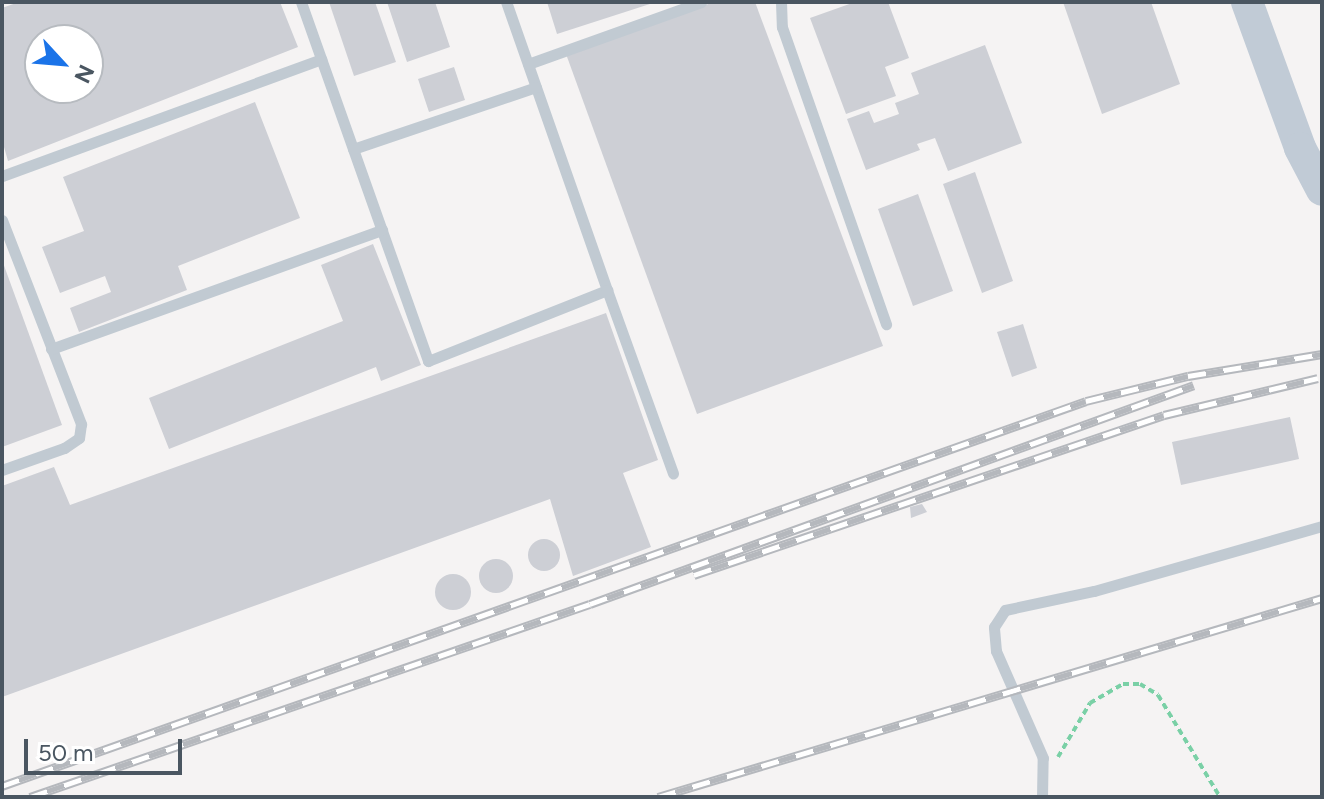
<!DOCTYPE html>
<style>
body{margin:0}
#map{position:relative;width:1324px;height:799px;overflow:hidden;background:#f5f3f3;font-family:Figtree,sans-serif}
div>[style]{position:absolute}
.building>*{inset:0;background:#cdcfd5}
.round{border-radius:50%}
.path>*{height:4px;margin-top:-2px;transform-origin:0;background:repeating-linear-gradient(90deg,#7ad0a6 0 6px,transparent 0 10px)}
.lane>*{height:11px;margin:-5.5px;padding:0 5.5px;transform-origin:5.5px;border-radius:5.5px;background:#c1cad2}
.secondary>*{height:32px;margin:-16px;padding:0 16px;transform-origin:16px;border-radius:16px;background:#c1cbd6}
.rail>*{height:9px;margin-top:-4.5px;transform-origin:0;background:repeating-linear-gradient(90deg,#fff 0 18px,#b5b8bd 0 36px);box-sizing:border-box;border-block:2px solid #b5b8bd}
span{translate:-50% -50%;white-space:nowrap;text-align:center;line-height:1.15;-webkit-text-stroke:7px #fff;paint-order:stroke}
.frame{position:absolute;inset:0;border:4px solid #4a5661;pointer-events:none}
.north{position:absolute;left:24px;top:24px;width:80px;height:80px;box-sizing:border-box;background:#fff;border:2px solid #b7bbc0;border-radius:50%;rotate:116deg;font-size:22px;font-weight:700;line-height:32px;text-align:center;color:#4a5661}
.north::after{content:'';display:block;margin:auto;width:28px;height:36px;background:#1a73e8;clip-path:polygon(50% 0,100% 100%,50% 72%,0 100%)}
.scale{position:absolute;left:24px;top:739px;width:158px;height:36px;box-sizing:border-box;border:4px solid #4a5661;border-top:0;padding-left:10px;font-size:24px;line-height:28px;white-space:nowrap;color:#4a5661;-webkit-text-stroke:6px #fff;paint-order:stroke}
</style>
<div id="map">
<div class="building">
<div style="clip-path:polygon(evenodd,19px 2px,280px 2px,298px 47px,8px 161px,2px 140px,2px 8px,19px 2px,40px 40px,88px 40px,88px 88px,40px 88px,40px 40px)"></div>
<div style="clip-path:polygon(329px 2px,375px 2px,396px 62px,354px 76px)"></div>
<div style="clip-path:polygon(387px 2px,435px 2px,450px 47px,407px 62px)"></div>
<div style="clip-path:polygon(547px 2px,653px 2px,653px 3px,557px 34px)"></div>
<div style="clip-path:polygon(714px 2px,755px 2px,883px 346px,697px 414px,566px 54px)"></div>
<div style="clip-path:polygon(855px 2px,888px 2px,909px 58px,885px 67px,896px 96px,846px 114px,810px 18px)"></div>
<div style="clip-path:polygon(1063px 2px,1151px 2px,1180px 84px,1102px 114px)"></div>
<div style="clip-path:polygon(985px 45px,1022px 143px,948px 171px,935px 138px,917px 144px,920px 150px,866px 170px,847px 119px,869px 111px,874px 123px,899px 114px,895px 103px,919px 94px,911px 73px)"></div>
<div style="clip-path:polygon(454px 67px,465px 100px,429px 112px,418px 79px)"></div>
<div style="clip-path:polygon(255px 102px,300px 218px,178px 266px,187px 290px,79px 332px,70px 308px,111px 292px,105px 276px,60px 293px,42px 247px,84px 231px,63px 177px)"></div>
<div style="clip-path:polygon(975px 172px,1013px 281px,982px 293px,943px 184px)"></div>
<div style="clip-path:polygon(918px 194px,953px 291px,913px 306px,878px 209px)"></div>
<div style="clip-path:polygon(373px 244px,421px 365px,381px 381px,376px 367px,169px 449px,149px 398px,343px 321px,321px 265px)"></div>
<div style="clip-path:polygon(2px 260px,62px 425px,2px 447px)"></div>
<div style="clip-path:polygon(606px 313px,658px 460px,623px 473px,651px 547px,573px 576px,550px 499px,2px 697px,2px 486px,54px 467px,70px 505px)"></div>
<div style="clip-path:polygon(1023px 324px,1037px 368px,1012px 377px,997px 332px)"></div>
<div style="clip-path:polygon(1290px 417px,1299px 459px,1181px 485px,1172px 442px)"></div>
<div style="clip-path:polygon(922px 504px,927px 512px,911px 518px,910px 507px)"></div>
<div class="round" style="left:528px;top:539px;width:32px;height:32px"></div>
<div class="round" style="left:479px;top:559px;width:34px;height:34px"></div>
<div class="round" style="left:435px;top:574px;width:36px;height:36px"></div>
</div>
<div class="path">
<div style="left:1058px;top:757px;width:63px;rotate:-59.3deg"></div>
<div style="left:1090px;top:703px;width:38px;rotate:-30deg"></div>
<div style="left:1123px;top:684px;width:17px"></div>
<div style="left:1140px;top:684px;width:21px;rotate:31deg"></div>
<div style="left:1158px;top:695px;width:119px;rotate:58.7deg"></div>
</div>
<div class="lane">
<div style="left:301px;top:2px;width:381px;rotate:70.5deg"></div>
<div style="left:428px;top:361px;width:193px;rotate:-21.6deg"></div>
<div style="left:607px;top:290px;width:305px;rotate:-109.3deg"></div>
<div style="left:781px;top:2px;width:25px;rotate:88deg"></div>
<div style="left:782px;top:27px;width:315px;rotate:70.7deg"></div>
<div style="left:528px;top:64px;width:184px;rotate:-19.7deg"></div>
<div style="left:353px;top:149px;width:193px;rotate:-18.7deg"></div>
<div style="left:2px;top:176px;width:340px;rotate:-20.1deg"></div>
<div style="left:2px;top:220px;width:219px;rotate:68.8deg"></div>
<div style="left:81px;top:424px;width:14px;rotate:98deg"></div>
<div style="left:79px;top:438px;width:18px;rotate:146deg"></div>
<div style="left:64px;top:448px;width:66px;rotate:160.5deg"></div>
<div style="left:607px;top:290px;width:195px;rotate:70.2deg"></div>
<div style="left:51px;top:349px;width:352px;rotate:-19.8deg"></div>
<div style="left:1042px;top:797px;width:39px;rotate:-89deg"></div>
<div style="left:1043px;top:758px;width:117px;rotate:-113.7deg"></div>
<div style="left:996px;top:651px;width:24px;rotate:-95deg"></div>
<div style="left:994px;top:627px;width:20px;rotate:-57deg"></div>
<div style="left:1005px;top:610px;width:91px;rotate:-12.1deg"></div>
<div style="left:1094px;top:591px;width:237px;rotate:-15.9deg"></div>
</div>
<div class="secondary">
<div style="left:1247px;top:2px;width:155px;rotate:70deg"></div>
<div style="left:1300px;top:148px;width:47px;rotate:62.4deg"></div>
</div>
<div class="rail">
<div style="left:694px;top:575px;width:496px;rotate:-18.8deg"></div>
<div style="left:1164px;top:415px;width:158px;rotate:-13.5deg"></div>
<div style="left:2px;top:786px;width:1150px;rotate:-19.55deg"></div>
<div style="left:1086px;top:401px;width:105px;rotate:-13.8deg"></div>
<div style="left:1188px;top:376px;width:136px;rotate:-9.3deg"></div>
<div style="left:30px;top:797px;width:592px;rotate:-19.02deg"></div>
<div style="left:590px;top:604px;width:642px;rotate:-19.93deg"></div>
<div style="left:658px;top:797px;width:693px;rotate:-16.68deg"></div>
</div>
<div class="frame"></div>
<div class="north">N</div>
<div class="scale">50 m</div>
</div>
